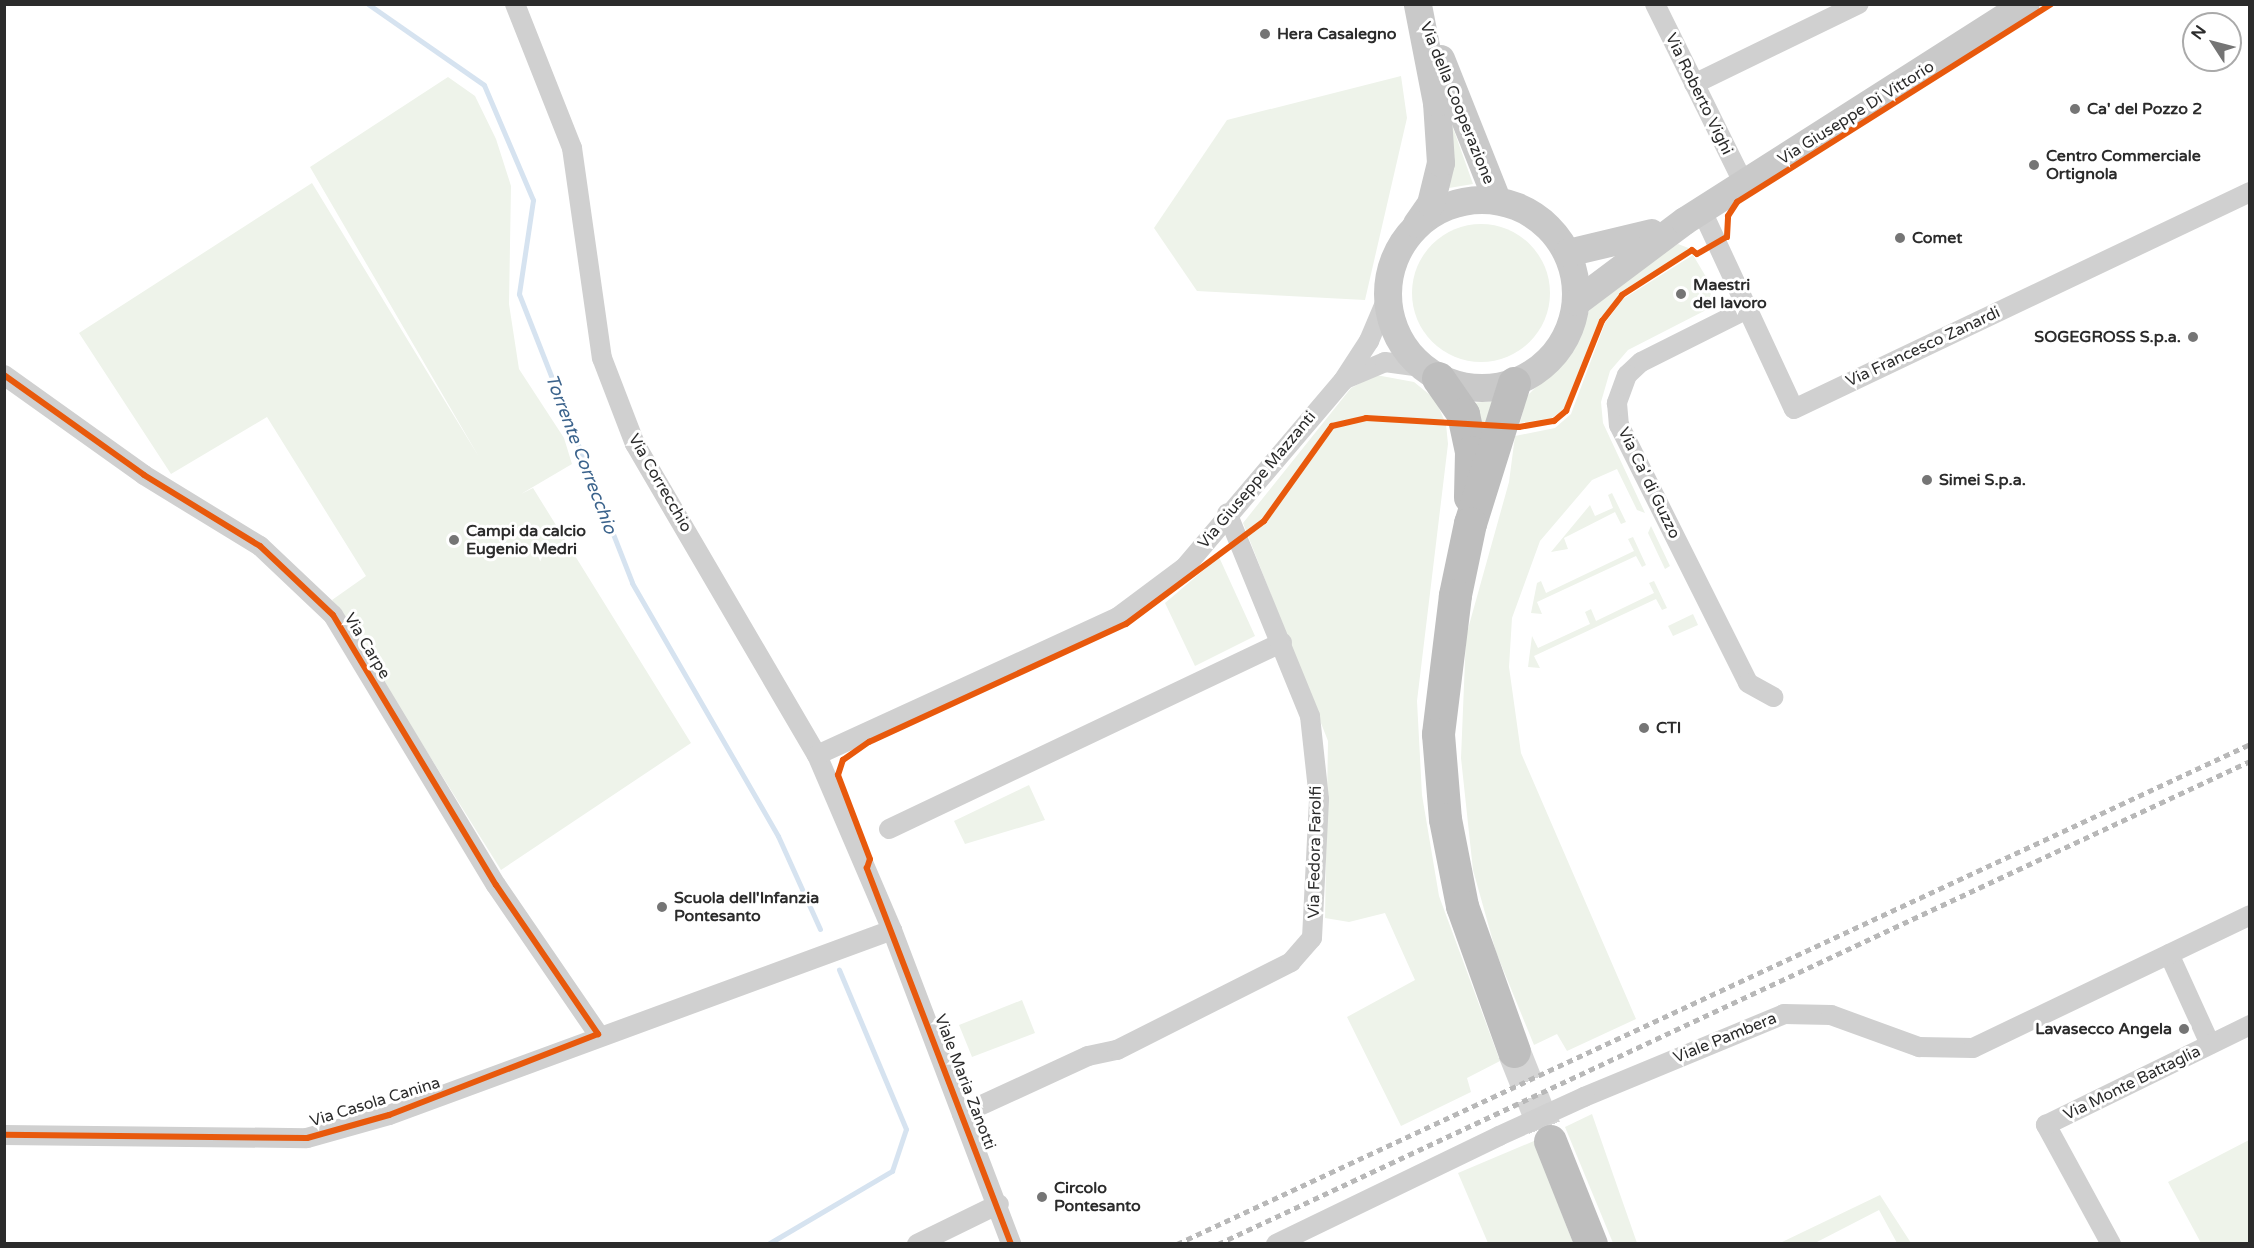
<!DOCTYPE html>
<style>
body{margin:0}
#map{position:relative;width:2254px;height:1248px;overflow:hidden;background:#fff;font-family:"Varela Round",sans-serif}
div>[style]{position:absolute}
.green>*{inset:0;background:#eef3ea}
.round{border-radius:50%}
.stream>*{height:5px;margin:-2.5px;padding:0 2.5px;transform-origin:2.5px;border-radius:2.5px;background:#d6e3f0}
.highway-tunnel>*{height:33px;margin-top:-16.5px;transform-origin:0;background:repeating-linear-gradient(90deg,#d5d5d5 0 33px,transparent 0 49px)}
.street>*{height:20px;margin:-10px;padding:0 10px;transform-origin:10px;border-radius:10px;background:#d0d0d0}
.secondary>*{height:28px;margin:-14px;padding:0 14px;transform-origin:14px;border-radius:14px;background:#c9c9c9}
.secondary>.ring{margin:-14px;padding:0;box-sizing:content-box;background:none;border:28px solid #c9c9c9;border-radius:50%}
.highway>*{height:33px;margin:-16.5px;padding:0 16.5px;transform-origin:16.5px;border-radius:16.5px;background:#bebebe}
.rail>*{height:4.5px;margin-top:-2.25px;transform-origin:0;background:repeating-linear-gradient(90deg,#b8b8b8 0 6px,transparent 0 10.5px)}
.street-bridge>*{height:20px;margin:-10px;padding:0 10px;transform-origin:10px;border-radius:10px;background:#d0d0d0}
.cycleway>*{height:6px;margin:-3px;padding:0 3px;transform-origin:3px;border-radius:3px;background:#e8590c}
.dots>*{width:16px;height:16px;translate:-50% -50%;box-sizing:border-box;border:3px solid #fff;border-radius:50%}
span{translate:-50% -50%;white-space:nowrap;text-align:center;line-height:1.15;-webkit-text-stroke:6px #fff;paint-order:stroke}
.poi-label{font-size:16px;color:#2b2b2b;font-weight:700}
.left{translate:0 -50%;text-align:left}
.right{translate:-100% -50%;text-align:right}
.street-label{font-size:16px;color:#2b2b2b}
.water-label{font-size:18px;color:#3b638c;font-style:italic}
.frame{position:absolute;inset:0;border:6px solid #2b2b2b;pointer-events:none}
.north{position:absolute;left:2182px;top:12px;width:60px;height:60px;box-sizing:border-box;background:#fff;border:2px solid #aaa;border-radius:50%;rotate:306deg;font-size:16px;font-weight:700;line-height:24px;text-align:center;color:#2b2b2b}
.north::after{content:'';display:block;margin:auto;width:21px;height:27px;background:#757575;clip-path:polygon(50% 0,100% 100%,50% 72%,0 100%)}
</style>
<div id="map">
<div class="green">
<div style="clip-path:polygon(1401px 76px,1407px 118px,1365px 300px,1197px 291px,1154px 228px,1227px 120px)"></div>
<div style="clip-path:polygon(448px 77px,475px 96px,496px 139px,511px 186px,509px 304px,519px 369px,564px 438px,572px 464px,521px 494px,533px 488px,691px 743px,501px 870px,332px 600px,366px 576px,267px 417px,171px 474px,79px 333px,312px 183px,479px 457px,310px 167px)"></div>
<div style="clip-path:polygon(1452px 125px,1473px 184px,1449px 188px)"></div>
<div class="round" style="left:1412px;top:224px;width:138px;height:138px"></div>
<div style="clip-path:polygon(1678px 244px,1691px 249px,1621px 293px,1600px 320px,1564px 409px,1552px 418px,1520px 423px,1527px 396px,1575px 348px,1590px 308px,1609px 286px)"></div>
<div style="clip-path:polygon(1693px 255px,1712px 287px,1708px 309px,1628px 350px,1610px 371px,1601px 402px,1603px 423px,1645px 513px,1637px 510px,1617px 469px,1592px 480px,1540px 541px,1512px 618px,1509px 667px,1521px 753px,1636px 1019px,1567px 1051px,1557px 1034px,1534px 1045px,1496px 952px,1473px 870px,1461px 758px,1466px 636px,1509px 482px,1515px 436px,1555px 428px,1571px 414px,1605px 323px,1623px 299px)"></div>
<div style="clip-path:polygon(1376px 375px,1414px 382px,1435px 399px,1446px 424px,1448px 444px,1417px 701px,1422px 795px,1439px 896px,1500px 1061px,1467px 1078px,1471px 1092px,1401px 1126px,1347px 1017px,1415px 980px,1385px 913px,1349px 922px,1325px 918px,1328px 741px,1243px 523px,1351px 388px)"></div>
<div style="clip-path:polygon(1495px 401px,1483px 464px,1471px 403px)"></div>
<div style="clip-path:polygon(1612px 493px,1626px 522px,1621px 524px,1615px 512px,1564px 538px,1568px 549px,1551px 552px,1590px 505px,1595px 516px,1613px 508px,1608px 495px)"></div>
<div style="clip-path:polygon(1651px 526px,1670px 566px,1665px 569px,1648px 533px)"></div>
<div style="clip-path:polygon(1633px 537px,1646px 565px,1642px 567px,1636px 556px,1537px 602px,1542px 614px,1531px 613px,1537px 583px,1541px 581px,1546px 593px,1634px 551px,1628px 539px)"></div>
<div style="clip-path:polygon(1219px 557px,1255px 636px,1195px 666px,1165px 603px)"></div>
<div style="clip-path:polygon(1654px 581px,1667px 608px,1662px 610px,1656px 599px,1534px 656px,1540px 668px,1528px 667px,1532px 636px,1538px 648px,1590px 624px,1585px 612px,1591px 609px,1596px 621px,1654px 593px,1649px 583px)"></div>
<div style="clip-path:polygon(1693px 614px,1698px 625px,1673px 636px,1668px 626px)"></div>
<div style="clip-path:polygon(1029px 785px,1045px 820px,965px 844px,954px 821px)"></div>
<div style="clip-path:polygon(1022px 1000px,1035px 1033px,972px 1057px,959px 1025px)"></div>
<div style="clip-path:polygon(1592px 1114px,1637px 1243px,1613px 1243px,1565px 1127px)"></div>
<div style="clip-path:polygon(2249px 1140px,2249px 1243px,2201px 1243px,2168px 1182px)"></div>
<div style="clip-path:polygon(1534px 1141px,1573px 1243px,1488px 1243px,1458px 1173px)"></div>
<div style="clip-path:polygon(1880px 1195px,1911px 1243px,1897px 1243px,1879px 1210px,1815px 1243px,1780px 1243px)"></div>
</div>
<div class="stream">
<div style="left:368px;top:4px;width:141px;rotate:34.9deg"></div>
<div style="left:484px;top:85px;width:125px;rotate:66.9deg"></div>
<div style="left:533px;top:200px;width:95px;rotate:98.5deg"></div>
<div style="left:519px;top:294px;width:310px;rotate:68.6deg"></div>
<div style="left:632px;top:583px;width:292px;rotate:60deg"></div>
<div style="left:778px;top:836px;width:102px;rotate:65.7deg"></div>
<div style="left:768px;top:1244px;width:144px;rotate:-30.5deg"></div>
<div style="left:892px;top:1171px;width:44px;rotate:-71.6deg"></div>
<div style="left:906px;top:1129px;width:173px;rotate:-112.8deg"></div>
</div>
<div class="highway-tunnel">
<div style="left:1514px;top:1051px;width:97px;rotate:68.2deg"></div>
</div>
<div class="street">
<div style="left:515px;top:4px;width:155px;rotate:68.4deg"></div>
<div style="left:572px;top:148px;width:212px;rotate:81.9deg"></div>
<div style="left:602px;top:358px;width:92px;rotate:69deg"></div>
<div style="left:635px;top:444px;width:360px;rotate:59.7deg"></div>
<div style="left:817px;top:755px;width:190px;rotate:66.8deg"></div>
<div style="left:892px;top:930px;width:336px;rotate:69.2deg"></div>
<div style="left:1655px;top:4px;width:201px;rotate:63.7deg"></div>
<div style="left:1694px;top:84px;width:183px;rotate:-25.9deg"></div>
<div style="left:1702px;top:211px;width:218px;rotate:65.1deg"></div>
<div style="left:1794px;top:409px;width:505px;rotate:-25.45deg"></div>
<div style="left:1745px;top:310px;width:116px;rotate:153.4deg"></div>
<div style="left:1641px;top:362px;width:19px;rotate:137deg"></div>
<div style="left:1627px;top:375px;width:30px;rotate:110deg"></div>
<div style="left:1617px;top:403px;width:22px;rotate:85deg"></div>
<div style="left:1619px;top:425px;width:288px;rotate:63.4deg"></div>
<div style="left:1748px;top:683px;width:29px;rotate:29deg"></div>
<div style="left:4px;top:375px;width:172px;rotate:35.5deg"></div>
<div style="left:144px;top:475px;width:136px;rotate:31.5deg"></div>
<div style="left:260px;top:546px;width:100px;rotate:43.4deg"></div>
<div style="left:333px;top:615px;width:315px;rotate:58.9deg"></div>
<div style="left:496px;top:885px;width:181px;rotate:55.6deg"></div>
<div style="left:1345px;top:379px;width:43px;rotate:-23deg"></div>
<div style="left:1385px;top:362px;width:37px;rotate:8deg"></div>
<div style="left:817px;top:755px;width:331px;rotate:-24.6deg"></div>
<div style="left:1118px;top:617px;width:84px;rotate:-36.7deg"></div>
<div style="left:1185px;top:567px;width:244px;rotate:-49.7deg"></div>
<div style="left:1343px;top:381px;width:48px;rotate:-57deg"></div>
<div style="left:1369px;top:341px;width:49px;rotate:-67.1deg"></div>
<div style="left:889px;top:829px;width:435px;rotate:-25.4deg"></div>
<div style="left:2169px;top:954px;width:99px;rotate:65.5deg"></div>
<div style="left:1584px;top:1097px;width:217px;rotate:-22.5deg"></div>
<div style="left:1784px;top:1014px;width:47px;rotate:1.2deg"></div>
<div style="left:1831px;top:1015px;width:94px;rotate:20deg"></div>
<div style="left:1919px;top:1047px;width:54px;rotate:1.1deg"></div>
<div style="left:1973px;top:1048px;width:307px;rotate:-25.6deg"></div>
<div style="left:962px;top:1114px;width:139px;rotate:-24.7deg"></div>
<div style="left:1088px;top:1056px;width:30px;rotate:-12deg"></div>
<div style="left:1117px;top:1050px;width:195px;rotate:-26.8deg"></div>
<div style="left:1291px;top:962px;width:32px;rotate:-49deg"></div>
<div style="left:1312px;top:938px;width:139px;rotate:-87.1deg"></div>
<div style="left:1319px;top:799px;width:83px;rotate:-96.2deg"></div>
<div style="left:1310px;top:716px;width:219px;rotate:-112.2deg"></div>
<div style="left:4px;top:1135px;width:303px;rotate:0.6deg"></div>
<div style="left:307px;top:1138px;width:85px;rotate:-15.7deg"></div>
<div style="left:389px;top:1115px;width:536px;rotate:-20.19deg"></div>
<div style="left:917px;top:1244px;width:91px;rotate:-26deg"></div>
<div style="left:1276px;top:1244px;width:248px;rotate:-25.8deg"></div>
<div style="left:2111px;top:1244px;width:136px;rotate:-118.6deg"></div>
<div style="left:2046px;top:1125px;width:227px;rotate:-26.1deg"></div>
</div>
<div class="secondary">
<div style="left:1441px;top:59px;width:152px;rotate:68.3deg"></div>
<div class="ring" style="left:1388px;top:200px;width:160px;height:160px"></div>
<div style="left:1417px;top:224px;width:24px;rotate:-55deg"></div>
<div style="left:1431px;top:204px;width:42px;rotate:-76.3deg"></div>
<div style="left:1441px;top:163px;width:60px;rotate:-93.8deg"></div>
<div style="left:1437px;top:103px;width:100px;rotate:-101deg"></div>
<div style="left:1568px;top:253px;width:86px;rotate:-13.4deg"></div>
<div style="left:1577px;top:302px;width:135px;rotate:-36.9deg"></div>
<div style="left:1685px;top:221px;width:404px;rotate:-32.5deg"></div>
</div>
<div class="highway">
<div style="left:1438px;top:378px;width:44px;rotate:55.2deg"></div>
<div style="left:1463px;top:414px;width:39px;rotate:78deg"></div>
<div style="left:1471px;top:452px;width:45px;rotate:91.3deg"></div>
<div style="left:1514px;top:383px;width:147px;rotate:107.4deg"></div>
<div style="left:1470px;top:523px;width:74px;rotate:101.8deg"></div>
<div style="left:1455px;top:595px;width:140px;rotate:97deg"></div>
<div style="left:1438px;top:734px;width:85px;rotate:85.3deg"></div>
<div style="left:1445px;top:819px;width:89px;rotate:78.9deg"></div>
<div style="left:1462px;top:906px;width:154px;rotate:70.3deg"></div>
<div style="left:1550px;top:1141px;width:111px;rotate:68.3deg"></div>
</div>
<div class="rail">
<div style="left:1177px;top:1244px;width:1184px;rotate:-24.98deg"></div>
<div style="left:1218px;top:1244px;width:1139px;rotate:-25.08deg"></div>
</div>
<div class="street-bridge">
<div style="left:1499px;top:1136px;width:94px;rotate:-24.6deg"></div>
</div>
<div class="cycleway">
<div style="left:4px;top:375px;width:172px;rotate:35.5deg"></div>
<div style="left:144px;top:475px;width:136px;rotate:31.5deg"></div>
<div style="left:260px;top:546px;width:100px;rotate:43.4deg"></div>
<div style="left:333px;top:615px;width:315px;rotate:58.9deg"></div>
<div style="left:496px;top:885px;width:181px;rotate:55.6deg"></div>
<div style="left:598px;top:1034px;width:224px;rotate:158.8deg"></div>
<div style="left:389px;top:1115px;width:85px;rotate:164.3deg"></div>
<div style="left:307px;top:1138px;width:303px;rotate:-179.4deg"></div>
<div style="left:1011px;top:1244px;width:403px;rotate:-111deg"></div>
<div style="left:867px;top:868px;width:9px;rotate:-72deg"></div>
<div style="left:870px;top:859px;width:90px;rotate:-110.9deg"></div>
<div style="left:838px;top:775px;width:16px;rotate:-72deg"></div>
<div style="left:843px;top:760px;width:32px;rotate:-35deg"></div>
<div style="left:869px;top:742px;width:283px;rotate:-24.7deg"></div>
<div style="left:1126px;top:624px;width:172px;rotate:-36.7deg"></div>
<div style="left:1264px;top:521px;width:117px;rotate:-54.4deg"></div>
<div style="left:1332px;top:426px;width:35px;rotate:-13deg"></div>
<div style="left:1366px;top:418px;width:153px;rotate:3.4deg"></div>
<div style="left:1519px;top:427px;width:36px;rotate:-10deg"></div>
<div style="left:1554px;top:421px;width:16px;rotate:-40deg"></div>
<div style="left:1566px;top:411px;width:97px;rotate:-68.2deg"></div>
<div style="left:1602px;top:321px;width:33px;rotate:-52deg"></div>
<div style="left:1622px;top:295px;width:83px;rotate:-32.7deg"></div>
<div style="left:1692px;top:250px;width:6px;rotate:39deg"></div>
<div style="left:1697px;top:254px;width:34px;rotate:-30deg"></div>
<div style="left:1727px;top:237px;width:21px;rotate:-87deg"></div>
<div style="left:1728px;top:216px;width:17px;rotate:-57deg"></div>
<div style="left:1737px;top:202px;width:371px;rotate:-32.2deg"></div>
</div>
<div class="dots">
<div style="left:1265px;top:34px;background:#757575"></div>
<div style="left:2075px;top:109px;background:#757575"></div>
<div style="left:2034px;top:165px;background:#757575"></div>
<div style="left:1900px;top:238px;background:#757575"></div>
<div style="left:1681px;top:294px;background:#757575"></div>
<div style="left:2193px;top:337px;background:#757575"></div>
<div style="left:1927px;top:480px;background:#757575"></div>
<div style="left:454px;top:540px;background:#757575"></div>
<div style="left:1644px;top:728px;background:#757575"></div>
<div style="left:662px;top:907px;background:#757575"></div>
<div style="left:2184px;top:1029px;background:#757575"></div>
<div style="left:1042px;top:1197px;background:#757575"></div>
</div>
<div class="poi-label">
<span class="left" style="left:1277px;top:34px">Hera Casalegno</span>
<span class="left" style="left:2087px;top:109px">Ca' del Pozzo 2</span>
<span class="left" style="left:2046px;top:165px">Centro Commerciale<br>Ortignola</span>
<span class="left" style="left:1912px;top:238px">Comet</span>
<span class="left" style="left:1693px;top:294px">Maestri<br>del lavoro</span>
<span class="right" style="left:2181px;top:337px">SOGEGROSS S.p.a.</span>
<span class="left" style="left:1939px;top:480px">Simei S.p.a.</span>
<span class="left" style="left:466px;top:540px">Campi da calcio<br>Eugenio Medri</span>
<span class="left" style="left:1656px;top:728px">CTI</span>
<span class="left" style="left:674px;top:907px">Scuola dell'Infanzia<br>Pontesanto</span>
<span class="right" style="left:2172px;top:1029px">Lavasecco Angela</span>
<span class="left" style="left:1054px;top:1197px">Circolo<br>Pontesanto</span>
</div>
<div class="street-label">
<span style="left:1699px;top:94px;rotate:64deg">Via Roberto Vighi</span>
<span style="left:1457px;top:103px;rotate:68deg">Via della Cooperazione</span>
<span style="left:1856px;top:113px;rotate:-32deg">Via Giuseppe Di Vittorio</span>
<span style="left:1923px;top:347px;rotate:-25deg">Via Francesco Zanardi</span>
<span style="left:1257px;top:480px;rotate:-50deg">Via Giuseppe Mazzanti</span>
<span style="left:660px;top:483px;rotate:60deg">Via Correcchio</span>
<span style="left:1649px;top:483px;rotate:64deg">Via Ca' di Guzzo</span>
<span style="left:367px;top:646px;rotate:59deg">Via Carpe</span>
<span style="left:1315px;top:852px;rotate:-89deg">Via Fedora Farolfi</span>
<span style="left:1725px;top:1038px;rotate:-22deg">Viale Pambera</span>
<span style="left:965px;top:1082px;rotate:69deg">Viale Maria Zanotti</span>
<span style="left:2132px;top:1083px;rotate:-26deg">Via Monte Battaglia</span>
<span style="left:375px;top:1102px;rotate:-17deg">Via Casola Canina</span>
</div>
<div class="water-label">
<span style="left:581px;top:454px;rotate:69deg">Torrente Correcchio</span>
</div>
<div class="frame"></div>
<div class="north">N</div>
</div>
